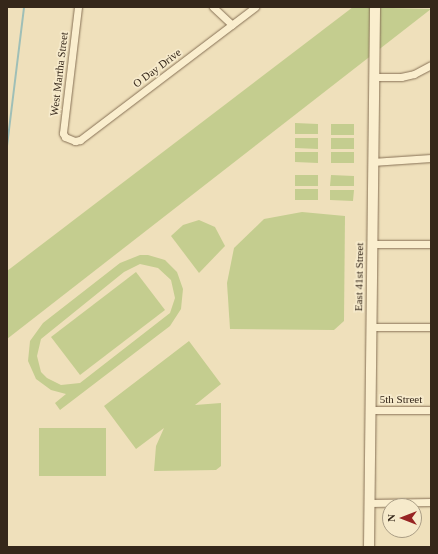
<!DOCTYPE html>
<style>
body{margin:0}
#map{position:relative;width:438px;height:554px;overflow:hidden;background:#efe0bb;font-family:Georgia,serif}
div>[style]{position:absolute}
.green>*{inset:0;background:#c4cd8f}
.stream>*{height:2px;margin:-1px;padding:0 1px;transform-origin:1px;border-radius:1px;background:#9fbfb7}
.roads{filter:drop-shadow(0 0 1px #867055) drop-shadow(0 0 1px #867055)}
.street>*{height:7px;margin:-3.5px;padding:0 3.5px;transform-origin:3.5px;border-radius:3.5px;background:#faeece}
.secondary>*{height:10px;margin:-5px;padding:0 5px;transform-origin:5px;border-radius:5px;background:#faeece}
span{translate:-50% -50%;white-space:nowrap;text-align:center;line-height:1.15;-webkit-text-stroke:3.5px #f6eacb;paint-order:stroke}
.street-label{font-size:11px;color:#35271a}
.frame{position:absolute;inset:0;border:8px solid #35271a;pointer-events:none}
.north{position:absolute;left:382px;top:498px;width:40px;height:40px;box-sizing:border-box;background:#f6eacb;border:1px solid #a99c84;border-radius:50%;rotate:270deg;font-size:11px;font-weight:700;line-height:16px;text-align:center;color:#35271a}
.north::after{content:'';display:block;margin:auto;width:14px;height:18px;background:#972423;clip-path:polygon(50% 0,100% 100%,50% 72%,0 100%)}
</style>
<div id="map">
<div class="green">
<div style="clip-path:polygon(353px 7px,431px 9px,7px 339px,7px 271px)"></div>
<div style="clip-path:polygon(295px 123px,318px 124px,318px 134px,295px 134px)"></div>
<div style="clip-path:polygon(331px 124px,354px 124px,354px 135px,331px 135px)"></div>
<div style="clip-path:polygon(295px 138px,318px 138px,318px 149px,295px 148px)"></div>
<div style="clip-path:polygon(331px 138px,354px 138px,354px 149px,331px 149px)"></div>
<div style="clip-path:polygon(295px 152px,318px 152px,318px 163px,295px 162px)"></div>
<div style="clip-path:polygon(331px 152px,354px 152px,354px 163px,331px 163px)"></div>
<div style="clip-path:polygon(295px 175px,318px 175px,318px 186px,295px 186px)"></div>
<div style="clip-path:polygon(331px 175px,354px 176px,354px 186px,330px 186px)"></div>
<div style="clip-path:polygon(295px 189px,318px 189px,318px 200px,295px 200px)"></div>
<div style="clip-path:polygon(330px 190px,354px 190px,353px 201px,330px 200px)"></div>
<div style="clip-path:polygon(302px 212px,345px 216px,344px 321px,334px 330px,230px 329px,227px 283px,234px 248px,264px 219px)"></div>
<div style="clip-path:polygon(199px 220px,215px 227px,225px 246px,199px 273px,171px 236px,183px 225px)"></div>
<div style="clip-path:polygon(evenodd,140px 255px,148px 255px,165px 260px,177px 272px,183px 289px,181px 309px,170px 326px,60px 410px,55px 403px,66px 394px,51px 390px,36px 379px,28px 361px,30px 341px,43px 323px,120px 263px,140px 255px,140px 264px,158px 268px,171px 280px,175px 298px,170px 313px,80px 383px,61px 385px,47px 378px,41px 372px,37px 356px,41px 339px,124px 272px,140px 264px)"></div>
<div style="clip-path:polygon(136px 272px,165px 310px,80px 375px,51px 337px)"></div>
<div style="clip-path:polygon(189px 341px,221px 384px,195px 405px,221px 403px,221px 466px,216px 470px,154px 471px,156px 446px,164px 428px,136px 449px,104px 406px)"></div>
<div style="clip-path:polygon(39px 428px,106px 428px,106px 476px,39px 476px)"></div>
</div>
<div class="stream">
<div style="left:7px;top:146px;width:140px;rotate:-83deg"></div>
</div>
<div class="roads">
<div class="street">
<div style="left:78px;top:7px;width:127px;rotate:96.8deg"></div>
<div style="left:63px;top:133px;width:4px;rotate:63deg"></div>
<div style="left:65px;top:137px;width:11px;rotate:22deg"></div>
<div style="left:75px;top:141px;width:5px;rotate:-11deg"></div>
<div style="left:80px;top:140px;width:220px;rotate:-37.2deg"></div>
<div style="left:213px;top:7px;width:26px;rotate:43deg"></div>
<div style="left:373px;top:77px;width:28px"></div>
<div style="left:401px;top:77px;width:13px;rotate:-13deg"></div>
<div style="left:414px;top:74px;width:19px;rotate:-28deg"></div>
<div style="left:372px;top:162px;width:59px;rotate:-3.9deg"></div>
<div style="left:372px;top:244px;width:59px"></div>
<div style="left:371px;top:327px;width:60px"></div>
<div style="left:370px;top:410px;width:61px"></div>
<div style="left:370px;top:503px;width:61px;rotate:-0.9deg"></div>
</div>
<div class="secondary">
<div style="left:369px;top:547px;width:540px;rotate:-89.36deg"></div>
</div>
</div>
<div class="street-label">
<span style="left:157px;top:68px;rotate:-37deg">O Day Drive</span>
<span style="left:59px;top:74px;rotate:-83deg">West Martha Street</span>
<span style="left:359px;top:277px;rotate:-89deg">East 41st Street</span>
<span style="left:401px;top:399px">5th Street</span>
</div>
<div class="frame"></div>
<div class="north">N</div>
</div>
